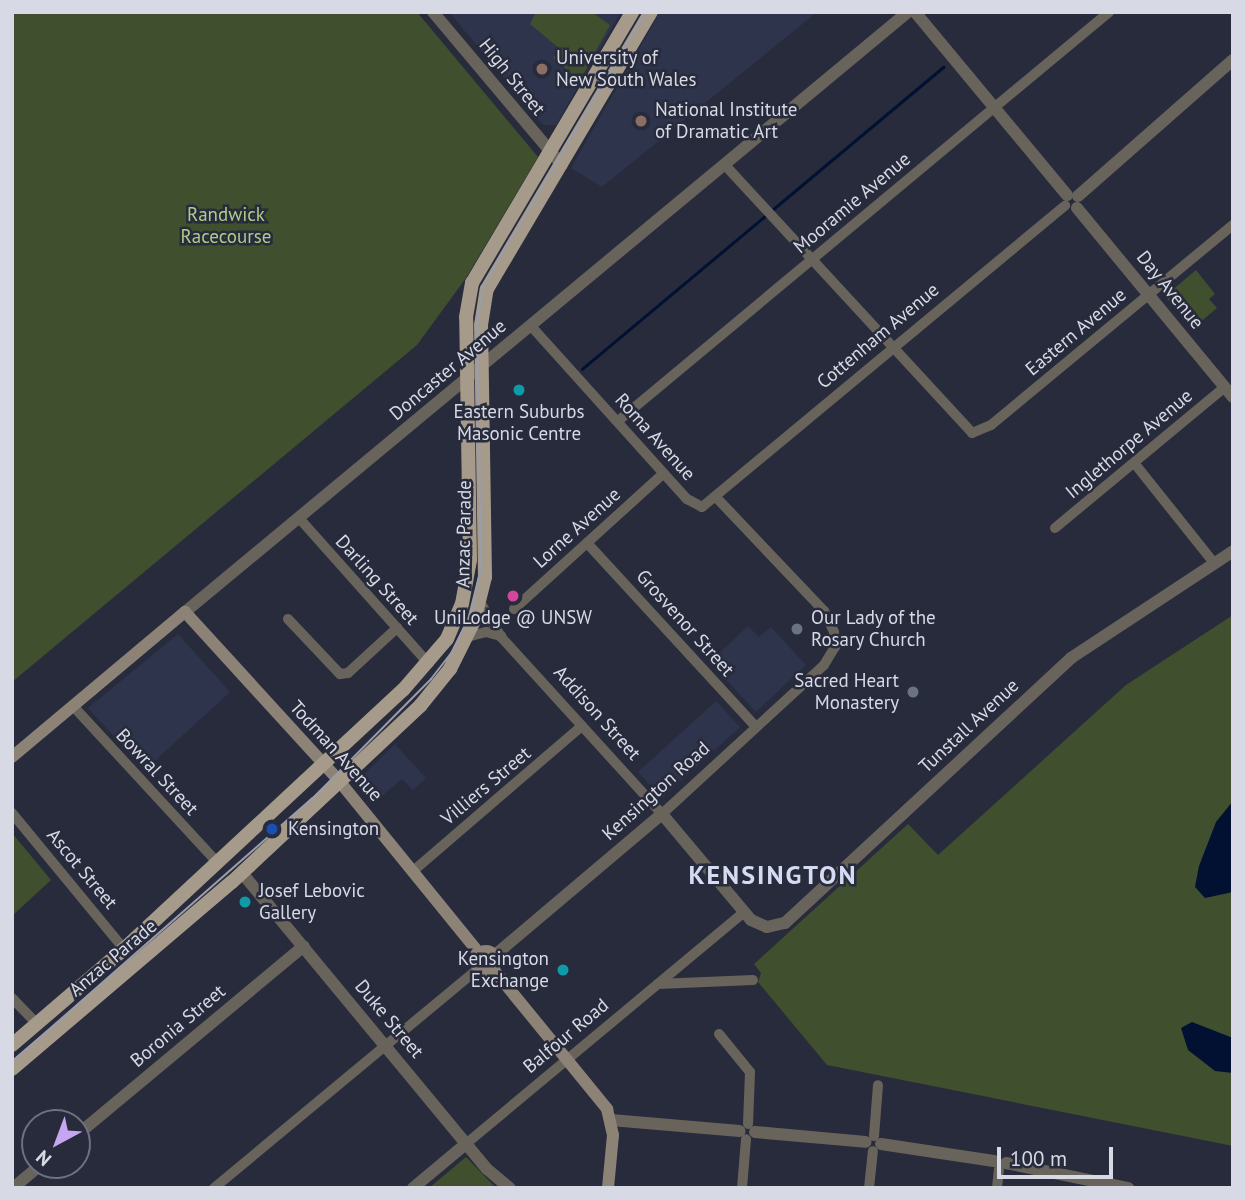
<!DOCTYPE html>
<style>
body{margin:0}
#map{position:relative;width:1245px;height:1200px;overflow:hidden;background:#272b3c;font-family:"PT Sans",sans-serif}
div>[style]{position:absolute}
.built>*{inset:0;background:#2e344b}
.green>*{inset:0;background:#404f2d}
.water>*{inset:0;background:#021032}
.stream>*{height:2.5px;margin:-1.25px;padding:0 1.25px;transform-origin:1.25px;border-radius:1.25px;background:#021032}
.minor>*{height:10px;margin:-5px;padding:0 5px;transform-origin:5px;border-radius:5px;background:#69645b}
.tertiary>*{height:12px;margin:-6px;padding:0 6px;transform-origin:6px;border-radius:6px;background:#69645b}
.secondary>*{height:12px;margin:-6px;padding:0 6px;transform-origin:6px;border-radius:6px;background:#8c8376}
.secondary>.ring{margin:-6px;padding:0;box-sizing:content-box;background:none;border:12px solid #8c8376;border-radius:50%}
.primary>*{height:14px;margin:-7px;padding:0 7px;transform-origin:7px;border-radius:7px;background:#a69b8a}
.tram>*{height:2px;margin:-1px;padding:0 1px;transform-origin:1px;border-radius:1px;background:#9a9daa}
.dots>*{width:19px;height:19px;translate:-50% -50%;box-sizing:border-box;border:4px solid #272b3c;border-radius:50%}
span{translate:-50% -50%;white-space:nowrap;text-align:center;line-height:1.15;-webkit-text-stroke:5px #272b3c;paint-order:stroke}
.poi-label{font-size:19px;color:#d7dae5}
.left{translate:0 -50%;text-align:left}
.right{translate:-100% -50%;text-align:right}
.street-label{font-size:19px;color:#d7dae5}
.park-label{font-size:19px;color:#adcd87}
.district-label{font-size:26px;color:#d5dbf2;font-weight:700;letter-spacing:2px}
.frame{position:absolute;inset:0;border:14px solid #d7dae5;pointer-events:none}
.north{position:absolute;left:21px;top:1109px;width:70px;height:70px;box-sizing:border-box;background:#272b3c;border:2px solid #6d7180;border-radius:50%;rotate:221deg;font-size:19px;font-weight:700;line-height:28px;text-align:center;color:#d7dae5}
.north::after{content:'';display:block;margin:auto;width:24px;height:32px;background:#c6a6f0;clip-path:polygon(50% 0,100% 100%,50% 72%,0 100%)}
.scale{position:absolute;left:997px;top:1147px;width:116px;height:32px;box-sizing:border-box;border:4px solid #d7dae5;border-top:0;padding-left:9px;font-size:21px;line-height:24px;white-space:nowrap;color:#d7dae5;-webkit-text-stroke:5px #272b3c;paint-order:stroke}
</style>
<div id="map">
<div class="built">
<div style="clip-path:polygon(449px 12px,621px 12px,556px 125px,543px 125px)"></div>
<div style="clip-path:polygon(660px 12px,817px 12px,602px 187px,571px 168px)"></div>
<div style="clip-path:polygon(748px 626px,759px 637px,771px 627px,806px 665px,756px 712px,710px 662px)"></div>
<div style="clip-path:polygon(178px 634px,230px 692px,145px 770px,88px 708px)"></div>
<div style="clip-path:polygon(716px 701px,740px 727px,662px 798px,638px 772px)"></div>
<div style="clip-path:polygon(395px 744px,426px 778px,413px 790px,402px 779px,376px 801px,361px 777px)"></div>
</div>
<div class="green">
<div style="clip-path:polygon(12px 12px,417px 12px,538px 157px,466px 278px,417px 345px,12px 682px)"></div>
<div style="clip-path:polygon(536px 12px,592px 12px,610px 25px,580px 80px,553px 58px,560px 49px,530px 24px)"></div>
<div style="clip-path:polygon(1196px 270px,1215px 294px,1209px 299px,1217px 308px,1192px 329px,1165px 296px)"></div>
<div style="clip-path:polygon(1233px 615px,1233px 1146px,827px 1065px,758px 982px,761px 973px,754px 964px,908px 824px,938px 855px,1126px 685px)"></div>
<div style="clip-path:polygon(12px 833px,51px 880px,12px 916px)"></div>
<div style="clip-path:polygon(466px 1157px,496px 1188px,429px 1188px)"></div>
</div>
<div class="water">
<div style="clip-path:polygon(1233px 801px,1233px 892px,1205px 898px,1195px 887px,1199px 866px,1216px 822px)"></div>
<div style="clip-path:polygon(1192px 1022px,1233px 1038px,1233px 1073px,1215px 1071px,1188px 1050px,1181px 1028px)"></div>
</div>
<div class="stream">
<div style="left:582px;top:369px;width:471px;rotate:-39.9deg"></div>
</div>
<div class="minor">
<div style="left:724px;top:164px;width:366px;rotate:47.3deg"></div>
<div style="left:972px;top:433px;width:21px;rotate:-23deg"></div>
<div style="left:991px;top:425px;width:314px;rotate:-39.6deg"></div>
<div style="left:531px;top:326px;width:233px;rotate:48deg"></div>
<div style="left:687px;top:499px;width:17px;rotate:28deg"></div>
<div style="left:702px;top:507px;width:472px;rotate:-39.7deg"></div>
<div style="left:618px;top:421px;width:639px;rotate:-39.79deg"></div>
<div style="left:1135px;top:464px;width:127px;rotate:51.4deg"></div>
<div style="left:299px;top:518px;width:195px;rotate:48.3deg"></div>
<div style="left:1055px;top:528px;width:221px;rotate:-39.7deg"></div>
<div style="left:587px;top:543px;width:250px;rotate:47.4deg"></div>
<div style="left:480px;top:602px;width:41px;rotate:59deg"></div>
<div style="left:501px;top:637px;width:239px;rotate:47.7deg"></div>
<div style="left:662px;top:814px;width:220px;rotate:-42.6deg"></div>
<div style="left:824px;top:665px;width:21px;rotate:-59deg"></div>
<div style="left:835px;top:647px;width:15px;rotate:-94deg"></div>
<div style="left:834px;top:632px;width:23px;rotate:-115deg"></div>
<div style="left:824px;top:611px;width:158px;rotate:-133.5deg"></div>
<div style="left:514px;top:609px;width:202px;rotate:-42.2deg"></div>
<div style="left:288px;top:619px;width:76px;rotate:46.6deg"></div>
<div style="left:340px;top:674px;width:8px;rotate:-7deg"></div>
<div style="left:348px;top:673px;width:67px;rotate:-42.6deg"></div>
<div style="left:467px;top:637px;width:20px;rotate:-15deg"></div>
<div style="left:486px;top:632px;width:16px;rotate:15deg"></div>
<div style="left:73px;top:706px;width:211px;rotate:47.3deg"></div>
<div style="left:12px;top:813px;width:176px;rotate:50.5deg"></div>
<div style="left:412px;top:872px;width:224px;rotate:-40.7deg"></div>
<div style="left:658px;top:984px;width:95px;rotate:-2.4deg"></div>
<div style="left:12px;top:998px;width:35px;rotate:46deg"></div>
<div style="left:719px;top:1034px;width:49px;rotate:50.8deg"></div>
<div style="left:750px;top:1072px;width:52px;rotate:92.2deg"></div>
<div style="left:874px;top:1136px;width:51px;rotate:-85.5deg"></div>
<div style="left:467px;top:1143px;width:361px;rotate:-39.8deg"></div>
<div style="left:214px;top:1188px;width:344px;rotate:-39.7deg"></div>
<div style="left:742px;top:1188px;width:49px;rotate:-85.3deg"></div>
<div style="left:869px;top:1188px;width:37px;rotate:-84deg"></div>
<div style="left:997px;top:1188px;width:19px;rotate:-84deg"></div>
</div>
<div class="tertiary">
<div style="left:433px;top:12px;width:200px;rotate:49.9deg"></div>
<div style="left:915px;top:12px;width:238px;rotate:50.3deg"></div>
<div style="left:1078px;top:196px;width:206px;rotate:-41.3deg"></div>
<div style="left:1077px;top:208px;width:245px;rotate:50.5deg"></div>
<div style="left:185px;top:612px;width:940px;rotate:-39.69deg"></div>
<div style="left:242px;top:873px;width:384px;rotate:50.4deg"></div>
<div style="left:487px;top:1169px;width:30px;rotate:40deg"></div>
<div style="left:495px;top:955px;width:219px;rotate:-40.2deg"></div>
<div style="left:662px;top:814px;width:138px;rotate:50deg"></div>
<div style="left:751px;top:920px;width:17px;rotate:24deg"></div>
<div style="left:767px;top:927px;width:18px;rotate:-13deg"></div>
<div style="left:785px;top:923px;width:390px;rotate:-42.8deg"></div>
<div style="left:1071px;top:658px;width:194px;rotate:-33.4deg"></div>
<div style="left:611px;top:1120px;width:129px;rotate:4.9deg"></div>
<div style="left:755px;top:1132px;width:111px;rotate:5.1deg"></div>
<div style="left:77px;top:1135px;width:295px;rotate:-39.8deg"></div>
<div style="left:881px;top:1144px;width:114px;rotate:8.6deg"></div>
<div style="left:1006px;top:1163px;width:125px;rotate:11.6deg"></div>
<div style="left:13px;top:1188px;width:35px;rotate:-40deg"></div>
<div style="left:413px;top:1188px;width:70px;rotate:-39.8deg"></div>
</div>
<div class="secondary">
<div style="left:12px;top:757px;width:226px;rotate:-40deg"></div>
<div style="left:185px;top:612px;width:230px;rotate:47.6deg"></div>
<div style="left:340px;top:782px;width:222px;rotate:50.9deg"></div>
<div class="ring" style="left:476px;top:951px;width:8px;height:8px"></div>
<div style="left:493px;top:969px;width:181px;rotate:50.8deg"></div>
<div style="left:607px;top:1109px;width:27px;rotate:77deg"></div>
<div style="left:613px;top:1135px;width:53px;rotate:95.4deg"></div>
</div>
<div class="primary">
<div style="left:12px;top:1045px;width:148px;rotate:-40.6deg"></div>
<div style="left:124px;top:949px;width:381px;rotate:-42.9deg"></div>
<div style="left:403px;top:690px;width:67px;rotate:-49.2deg"></div>
<div style="left:447px;top:639px;width:38px;rotate:-67deg"></div>
<div style="left:462px;top:604px;width:45px;rotate:-79.7deg"></div>
<div style="left:470px;top:560px;width:243px;rotate:-90.9deg"></div>
<div style="left:466px;top:317px;width:35px;rotate:-80deg"></div>
<div style="left:472px;top:283px;width:315px;rotate:-59.4deg"></div>
<div style="left:12px;top:1069px;width:289px;rotate:-40.4deg"></div>
<div style="left:232px;top:882px;width:258px;rotate:-43.1deg"></div>
<div style="left:420px;top:706px;width:48px;rotate:-51deg"></div>
<div style="left:450px;top:669px;width:54px;rotate:-63.4deg"></div>
<div style="left:474px;top:621px;width:45px;rotate:-76deg"></div>
<div style="left:485px;top:577px;width:252px;rotate:-90.9deg"></div>
<div style="left:481px;top:325px;width:36px;rotate:-81deg"></div>
<div style="left:487px;top:289px;width:322px;rotate:-59.4deg"></div>
</div>
<div class="tram">
<div style="left:12px;top:1062px;width:400px;rotate:-41.3deg"></div>
<div style="left:313px;top:798px;width:168px;rotate:-45.2deg"></div>
<div style="left:431px;top:679px;width:36px;rotate:-52deg"></div>
<div style="left:453px;top:651px;width:45px;rotate:-65.1deg"></div>
<div style="left:472px;top:610px;width:44px;rotate:-78.2deg"></div>
<div style="left:481px;top:567px;width:243px;rotate:-90.9deg"></div>
<div style="left:477px;top:324px;width:38px;rotate:-81deg"></div>
<div style="left:483px;top:286px;width:319px;rotate:-59.3deg"></div>
</div>
<div class="dots">
<div style="left:542px;top:69px;background:#8d6e63"></div>
<div style="left:641px;top:121px;background:#8d6e63"></div>
<div style="left:519px;top:390px;background:#0f9aa8"></div>
<div style="left:513px;top:596px;background:#d1479c"></div>
<div style="left:797px;top:629px;background:#6b7280"></div>
<div style="left:913px;top:692px;background:#6b7280"></div>
<div style="left:272px;top:829px;background:#1a4fb4"></div>
<div style="left:245px;top:902px;background:#0f9aa8"></div>
<div style="left:563px;top:970px;background:#0f9aa8"></div>
</div>
<div class="poi-label">
<span class="left" style="left:556px;top:69px">University of<br>New South Wales</span>
<span class="left" style="left:655px;top:121px">National Institute<br>of Dramatic Art</span>
<span style="left:519px;top:423px">Eastern Suburbs<br>Masonic Centre</span>
<span style="left:513px;top:618px">UniLodge @ UNSW</span>
<span class="left" style="left:811px;top:629px">Our Lady of the<br>Rosary Church</span>
<span class="right" style="left:899px;top:692px">Sacred Heart<br>Monastery</span>
<span class="left" style="left:288px;top:829px">Kensington</span>
<span class="left" style="left:259px;top:902px">Josef Lebovic<br>Gallery</span>
<span class="right" style="left:549px;top:970px">Kensington<br>Exchange</span>
</div>
<div class="street-label">
<span style="left:512px;top:77px;rotate:51deg">High Street</span>
<span style="left:852px;top:203px;rotate:-40deg">Mooramie Avenue</span>
<span style="left:1170px;top:290px;rotate:51deg">Day Avenue</span>
<span style="left:1076px;top:332px;rotate:-40deg">Eastern Avenue</span>
<span style="left:878px;top:336px;rotate:-40deg">Cottenham Avenue</span>
<span style="left:448px;top:370px;rotate:-40deg">Doncaster Avenue</span>
<span style="left:655px;top:437px;rotate:48deg">Roma Avenue</span>
<span style="left:1129px;top:444px;rotate:-40deg">Inglethorpe Avenue</span>
<span style="left:577px;top:528px;rotate:-42deg">Lorne Avenue</span>
<span style="left:464px;top:534px;rotate:-89deg">Anzac Parade</span>
<span style="left:377px;top:580px;rotate:48deg">Darling Street</span>
<span style="left:685px;top:623px;rotate:48deg">Grosvenor Street</span>
<span style="left:597px;top:713px;rotate:48deg">Addison Street</span>
<span style="left:969px;top:726px;rotate:-43deg">Tunstall Avenue</span>
<span style="left:336px;top:751px;rotate:48deg">Todman Avenue</span>
<span style="left:157px;top:772px;rotate:47deg">Bowral Street</span>
<span style="left:486px;top:786px;rotate:-40deg">Villiers Street</span>
<span style="left:656px;top:791px;rotate:-42deg">Kensington Road</span>
<span style="left:82px;top:869px;rotate:50deg">Ascot Street</span>
<span style="left:113px;top:958px;rotate:-40deg">Anzac Parade</span>
<span style="left:389px;top:1019px;rotate:50deg">Duke Street</span>
<span style="left:178px;top:1026px;rotate:-40deg">Boronia Street</span>
<span style="left:566px;top:1036px;rotate:-40deg">Balfour Road</span>
</div>
<div class="park-label">
<span style="left:226px;top:226px">Randwick<br>Racecourse</span>
</div>
<div class="district-label">
<span style="left:773px;top:875px">KENSINGTON</span>
</div>
<div class="frame"></div>
<div class="north">N</div>
<div class="scale">100 m</div>
</div>
